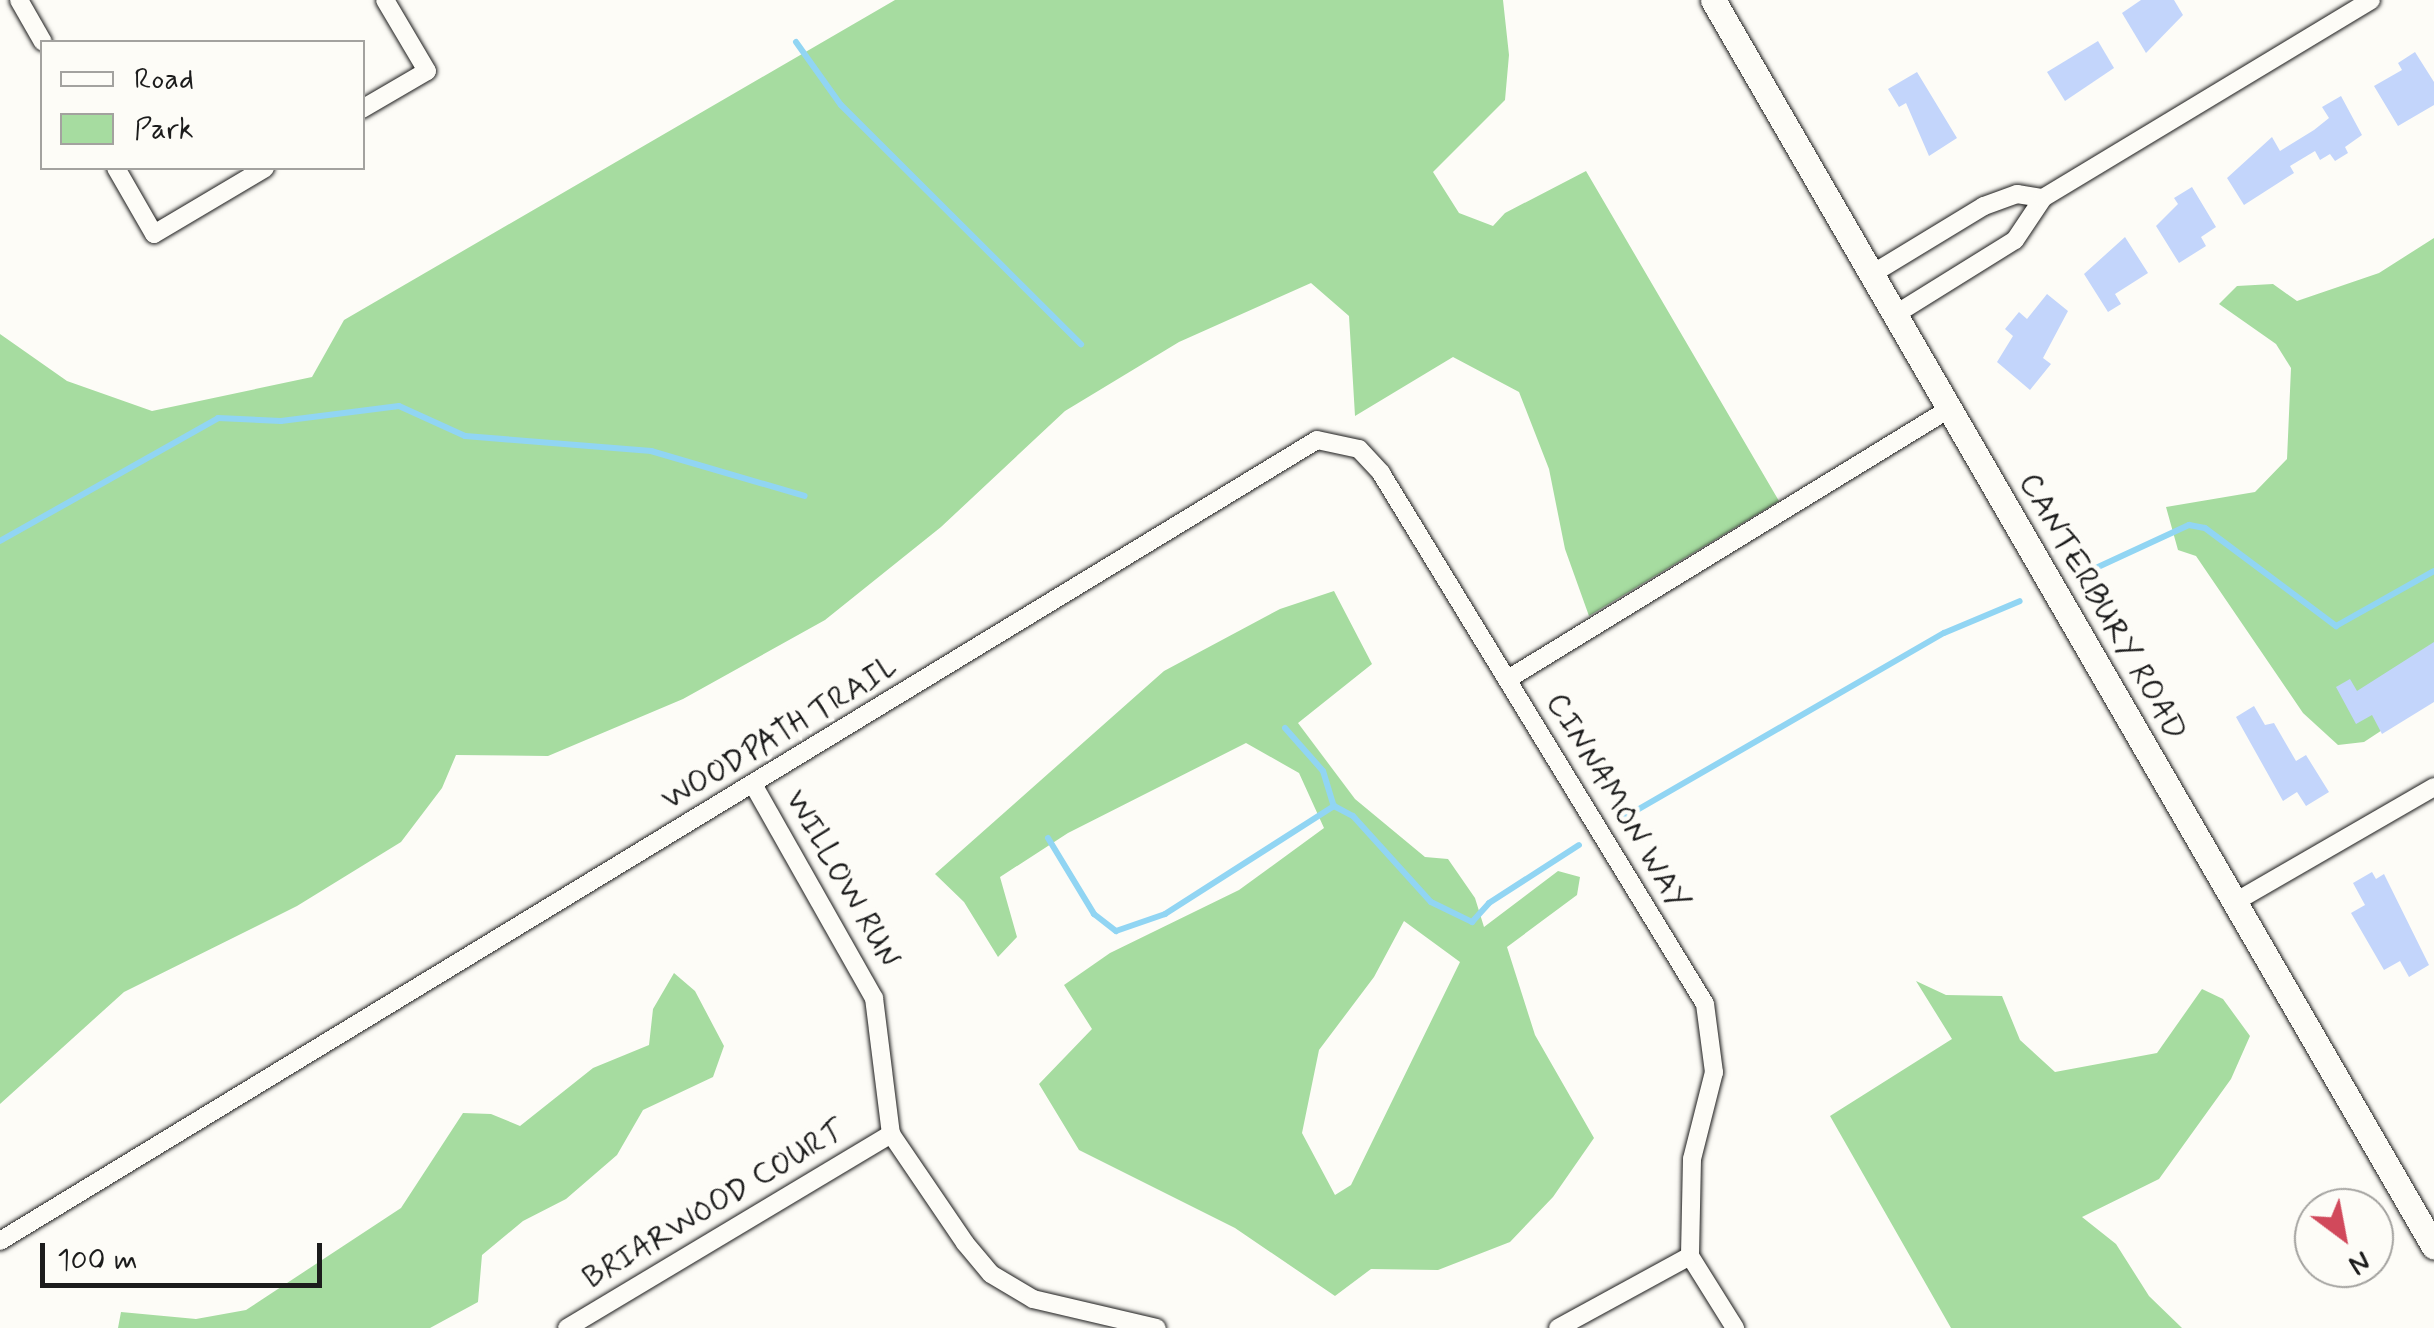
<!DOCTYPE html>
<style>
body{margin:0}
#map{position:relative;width:2434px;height:1328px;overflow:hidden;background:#fdfcf7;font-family:Mynerve,sans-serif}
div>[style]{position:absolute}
.green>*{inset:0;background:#a6dca0}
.stream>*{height:6px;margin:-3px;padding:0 3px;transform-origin:3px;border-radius:3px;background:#91d5f3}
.building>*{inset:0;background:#c3d5fb}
.roads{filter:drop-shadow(0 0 2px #1c1c1c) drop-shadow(0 0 2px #1c1c1c)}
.street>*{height:18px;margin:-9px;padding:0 9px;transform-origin:9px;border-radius:9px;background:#fdfcf7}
.secondary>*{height:25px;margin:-12.5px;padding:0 12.5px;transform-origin:12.5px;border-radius:12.5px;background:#fdfcf7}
span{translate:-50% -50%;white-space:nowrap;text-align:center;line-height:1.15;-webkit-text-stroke:9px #fdfcf7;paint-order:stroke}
.street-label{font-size:32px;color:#1c1c1c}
.legend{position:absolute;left:40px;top:40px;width:325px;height:130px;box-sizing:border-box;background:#fdfcf7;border:2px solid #a3a29f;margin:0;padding:12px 18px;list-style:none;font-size:30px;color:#1c1c1c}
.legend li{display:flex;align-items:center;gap:20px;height:50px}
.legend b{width:50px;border:2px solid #a3a29f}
.north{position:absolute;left:2294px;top:1188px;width:100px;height:100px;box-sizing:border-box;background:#fdfcf7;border:2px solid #a3a29f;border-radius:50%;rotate:148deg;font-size:28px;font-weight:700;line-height:40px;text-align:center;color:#1c1c1c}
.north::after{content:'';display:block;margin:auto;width:35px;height:45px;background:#d1495b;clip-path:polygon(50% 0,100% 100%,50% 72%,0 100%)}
.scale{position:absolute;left:40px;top:1243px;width:282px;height:45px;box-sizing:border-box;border:5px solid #1c1c1c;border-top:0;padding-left:12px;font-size:30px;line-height:35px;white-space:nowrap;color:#1c1c1c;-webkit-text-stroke:8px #fdfcf7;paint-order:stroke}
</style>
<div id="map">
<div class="green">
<div style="clip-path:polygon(895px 0,1503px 0,1509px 55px,1505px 100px,1433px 172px,1459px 213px,1493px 226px,1505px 213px,1586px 171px,1779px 501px,1589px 616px,1565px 549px,1549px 469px,1519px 392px,1453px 357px,1355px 416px,1349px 316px,1311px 283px,1179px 342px,1065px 411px,941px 527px,825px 620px,683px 699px,548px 756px,456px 755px,442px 788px,401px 842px,297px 906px,124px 992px,0 1104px,0 334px,67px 381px,152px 411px,312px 377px,344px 320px)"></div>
<div style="clip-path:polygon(2434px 238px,2434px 696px,2364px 742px,2338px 745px,2303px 713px,2196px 556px,2178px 550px,2166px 507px,2255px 492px,2287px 459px,2291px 368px,2276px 344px,2219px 304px,2237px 286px,2273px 284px,2297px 301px,2379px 273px)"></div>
<div style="clip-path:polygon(evenodd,1334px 591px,1372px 664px,1298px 723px,1355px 799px,1425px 857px,1448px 859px,1475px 898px,1484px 927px,1558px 871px,1580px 877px,1577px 895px,1507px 947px,1535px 1035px,1594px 1138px,1553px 1197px,1510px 1242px,1438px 1270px,1371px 1269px,1335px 1296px,1235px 1228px,1079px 1150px,1039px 1084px,1092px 1029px,1064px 985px,1110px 953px,1239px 890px,1324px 828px,1299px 773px,1246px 743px,1068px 833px,1000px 877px,1017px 937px,998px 957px,964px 902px,935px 874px,1164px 671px,1280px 609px,1334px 591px,1404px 921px,1460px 962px,1351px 1185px,1335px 1195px,1302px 1133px,1319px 1050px,1374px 977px,1404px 921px)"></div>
<div style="clip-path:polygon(674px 973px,695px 991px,724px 1046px,713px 1077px,643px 1110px,617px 1155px,566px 1199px,523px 1221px,482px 1255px,478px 1302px,430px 1328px,118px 1328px,121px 1312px,196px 1319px,246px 1310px,401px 1208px,463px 1113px,491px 1114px,520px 1126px,593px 1068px,649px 1045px,653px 1009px)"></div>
<div style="clip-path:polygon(1916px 981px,1946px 995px,2002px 996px,2020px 1040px,2055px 1072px,2157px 1053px,2202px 989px,2223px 999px,2250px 1036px,2231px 1079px,2159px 1179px,2082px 1217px,2116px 1244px,2149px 1296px,2182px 1328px,1951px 1328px,1830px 1116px,1952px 1039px)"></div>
</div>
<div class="stream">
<div style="left:796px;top:42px;width:77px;rotate:54.5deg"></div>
<div style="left:841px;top:105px;width:339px;rotate:44.9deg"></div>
<div style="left:0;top:541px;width:250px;rotate:-29.4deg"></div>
<div style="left:218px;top:418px;width:63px;rotate:2.7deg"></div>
<div style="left:281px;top:421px;width:119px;rotate:-7.2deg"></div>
<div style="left:399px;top:406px;width:72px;rotate:24.4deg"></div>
<div style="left:465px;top:436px;width:187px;rotate:4.6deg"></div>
<div style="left:651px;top:451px;width:160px;rotate:16.3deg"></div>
<div style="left:2085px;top:573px;width:115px;rotate:-24.8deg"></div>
<div style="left:2189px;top:525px;width:16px;rotate:11deg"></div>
<div style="left:2205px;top:528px;width:164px;rotate:36.8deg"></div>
<div style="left:2336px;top:626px;width:112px;rotate:-29.3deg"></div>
<div style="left:1285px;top:728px;width:57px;rotate:48.5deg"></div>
<div style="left:1323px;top:771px;width:37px;rotate:73deg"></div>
<div style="left:1625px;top:817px;width:368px;rotate:-30deg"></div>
<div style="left:1944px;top:633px;width:82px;rotate:-22.8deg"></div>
<div style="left:1048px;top:838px;width:89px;rotate:58.8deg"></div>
<div style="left:1094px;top:914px;width:28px;rotate:38deg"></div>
<div style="left:1116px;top:931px;width:52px;rotate:-19.1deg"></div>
<div style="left:1165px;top:914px;width:201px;rotate:-32.6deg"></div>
<div style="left:1334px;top:806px;width:21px;rotate:28deg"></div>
<div style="left:1353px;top:816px;width:116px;rotate:47.8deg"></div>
<div style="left:1431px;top:902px;width:46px;rotate:26deg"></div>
<div style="left:1472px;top:922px;width:25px;rotate:-48deg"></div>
<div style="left:1489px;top:903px;width:107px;rotate:-32.8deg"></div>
</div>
<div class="building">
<div style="clip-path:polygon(2141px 0,2174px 0,2183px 15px,2146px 53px,2122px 13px)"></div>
<div style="clip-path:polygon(2098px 41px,2114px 68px,2065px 101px,2047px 72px)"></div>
<div style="clip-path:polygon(2415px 52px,2434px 82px,2434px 105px,2398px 126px,2374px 86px,2402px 70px,2398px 63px)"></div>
<div style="clip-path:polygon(1917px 72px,1957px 138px,1929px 156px,1906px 103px,1899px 107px,1888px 89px)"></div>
<div style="clip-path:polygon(2341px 96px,2362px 135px,2345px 147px,2348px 153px,2335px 161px,2330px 154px,2320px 160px,2315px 151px,2290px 166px,2294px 173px,2244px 205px,2227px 178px,2272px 137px,2280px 151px,2314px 130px,2329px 118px,2322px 107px)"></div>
<div style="clip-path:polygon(2192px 187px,2216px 227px,2201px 237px,2206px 246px,2179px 263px,2156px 226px,2178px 204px,2174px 198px)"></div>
<div style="clip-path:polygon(2125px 237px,2148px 273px,2115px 294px,2121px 304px,2108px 312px,2084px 274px)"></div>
<div style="clip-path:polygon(2047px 294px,2068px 311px,2043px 358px,2051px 364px,2030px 390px,1997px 362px,2013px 336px,2005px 329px,2019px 312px,2027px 319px)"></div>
<div style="clip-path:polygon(2434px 642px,2434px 702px,2382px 734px,2372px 715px,2356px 724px,2336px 687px,2350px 679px,2357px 691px)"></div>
<div style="clip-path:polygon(2254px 706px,2265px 725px,2274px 723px,2296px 761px,2306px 755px,2329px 792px,2306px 806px,2297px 792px,2283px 801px,2236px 717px)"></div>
<div style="clip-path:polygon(2372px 872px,2376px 879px,2384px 874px,2429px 965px,2409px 977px,2400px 961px,2384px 970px,2351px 913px,2365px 905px,2353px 883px)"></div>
</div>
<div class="roads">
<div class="street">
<div style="left:19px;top:0;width:48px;rotate:60.3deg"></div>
<div style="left:362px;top:109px;width:75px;rotate:-30.3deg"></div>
<div style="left:427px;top:71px;width:82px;rotate:-120.6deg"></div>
<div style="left:116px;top:168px;width:76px;rotate:60.1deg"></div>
<div style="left:154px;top:234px;width:129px;rotate:-30.7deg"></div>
<div style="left:1872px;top:274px;width:131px;rotate:-31.3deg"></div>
<div style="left:1984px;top:206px;width:35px;rotate:-20deg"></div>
<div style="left:2017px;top:194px;width:26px;rotate:9deg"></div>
<div style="left:1896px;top:314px;width:140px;rotate:-31.9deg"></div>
<div style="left:2015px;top:240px;width:50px;rotate:-56.3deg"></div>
<div style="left:2043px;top:198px;width:383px;rotate:-31.1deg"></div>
<div style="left:1508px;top:679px;width:517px;rotate:-31.48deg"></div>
<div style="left:754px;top:786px;width:244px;rotate:60.5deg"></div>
<div style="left:874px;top:998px;width:137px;rotate:82.9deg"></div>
<div style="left:891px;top:1134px;width:132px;rotate:55.8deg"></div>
<div style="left:965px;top:1243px;width:40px;rotate:50deg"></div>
<div style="left:991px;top:1274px;width:49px;rotate:30.8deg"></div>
<div style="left:1033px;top:1299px;width:127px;rotate:13.2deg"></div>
<div style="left:2235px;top:902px;width:230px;rotate:-30deg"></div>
<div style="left:0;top:1241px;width:1541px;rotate:-31.31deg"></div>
<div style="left:1317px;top:440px;width:43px;rotate:12.1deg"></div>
<div style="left:1359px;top:449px;width:33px;rotate:47deg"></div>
<div style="left:1381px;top:473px;width:622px;rotate:58.61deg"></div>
<div style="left:1705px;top:1004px;width:69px;rotate:82.5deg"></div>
<div style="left:1714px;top:1072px;width:90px;rotate:104.2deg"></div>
<div style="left:1692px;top:1159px;width:97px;rotate:91.2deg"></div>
<div style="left:1690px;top:1256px;width:85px;rotate:58deg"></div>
<div style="left:567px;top:1328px;width:378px;rotate:-30.9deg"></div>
<div style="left:1558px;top:1328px;width:150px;rotate:-28.6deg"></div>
</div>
<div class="secondary">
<div style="left:1713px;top:0;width:1440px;rotate:59.96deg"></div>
</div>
</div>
<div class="street-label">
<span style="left:2102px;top:607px;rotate:60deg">CANTERBURY ROAD</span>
<span style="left:780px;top:734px;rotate:-31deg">WOODPATH TRAIL</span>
<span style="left:1617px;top:802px;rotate:59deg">CINNAMON WAY</span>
<span style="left:842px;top:879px;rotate:60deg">WILLOW RUN</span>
<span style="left:714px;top:1205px;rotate:-31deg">BRIARWOOD COURT</span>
</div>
<ul class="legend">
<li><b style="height:12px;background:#fdfcf7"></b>Road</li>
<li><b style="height:28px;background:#a6dca0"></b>Park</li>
</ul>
<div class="north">N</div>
<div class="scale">100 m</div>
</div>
